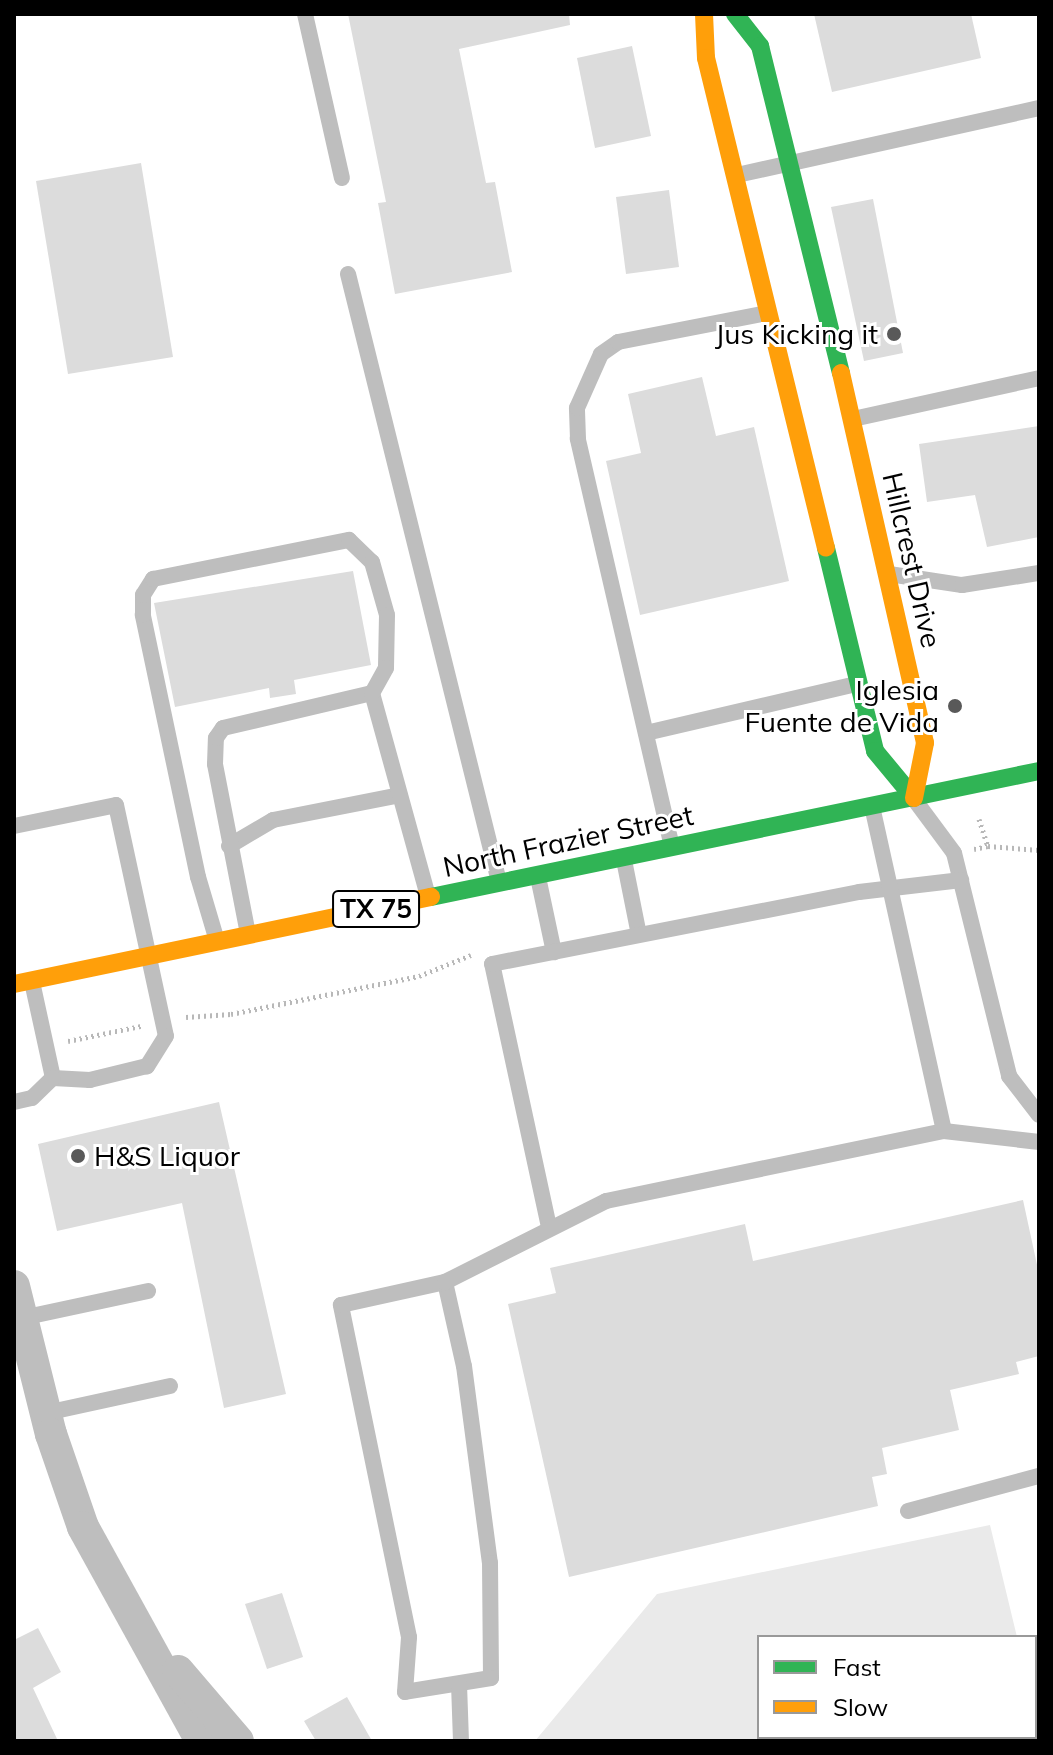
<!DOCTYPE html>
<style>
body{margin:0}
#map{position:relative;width:1053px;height:1755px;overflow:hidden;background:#fff;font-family:Mulish,sans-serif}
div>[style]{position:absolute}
.green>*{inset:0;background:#eaeaea}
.building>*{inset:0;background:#dcdcdc}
.path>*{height:5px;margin-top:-2.5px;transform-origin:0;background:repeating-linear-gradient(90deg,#b8b8b8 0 2px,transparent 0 6px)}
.lane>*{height:16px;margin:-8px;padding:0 8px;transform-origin:8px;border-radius:8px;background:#bebebe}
.street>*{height:32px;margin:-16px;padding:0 16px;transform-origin:16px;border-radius:16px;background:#bebebe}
.fast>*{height:18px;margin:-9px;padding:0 9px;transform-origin:9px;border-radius:9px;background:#30b455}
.slow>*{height:18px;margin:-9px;padding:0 9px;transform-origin:9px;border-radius:9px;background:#ff9f0a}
.dots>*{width:22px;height:22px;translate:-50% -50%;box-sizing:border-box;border:4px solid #fff;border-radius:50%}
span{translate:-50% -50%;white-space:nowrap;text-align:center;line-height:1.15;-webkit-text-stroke:6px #fff;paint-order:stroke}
.shield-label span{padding:2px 6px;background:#fff;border:2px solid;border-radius:6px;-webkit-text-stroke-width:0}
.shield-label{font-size:26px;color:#000;font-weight:700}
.poi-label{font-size:28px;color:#000}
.right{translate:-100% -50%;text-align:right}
.left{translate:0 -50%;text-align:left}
.street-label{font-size:28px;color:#000}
.frame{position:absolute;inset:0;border:16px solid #000;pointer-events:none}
.legend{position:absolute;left:757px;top:1635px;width:280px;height:104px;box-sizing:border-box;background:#fff;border:2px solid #999;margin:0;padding:10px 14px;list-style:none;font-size:24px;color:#000}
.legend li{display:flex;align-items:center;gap:16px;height:40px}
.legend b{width:40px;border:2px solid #999}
</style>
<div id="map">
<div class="green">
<div style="clip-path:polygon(990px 1525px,1017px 1637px,759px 1637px,759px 1737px,1035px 1737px,1035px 1712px,1039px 1738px,535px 1741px,657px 1594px)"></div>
</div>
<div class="building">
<div style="clip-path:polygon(348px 14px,569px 14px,570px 25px,459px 49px,486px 183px,495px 182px,512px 272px,395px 294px,378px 203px,386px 202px)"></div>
<div style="clip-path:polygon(814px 14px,971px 14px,981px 58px,832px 92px)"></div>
<div style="clip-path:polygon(632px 46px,651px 136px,595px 148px,577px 58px)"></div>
<div style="clip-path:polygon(141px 163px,173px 357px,68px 374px,36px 181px)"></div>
<div style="clip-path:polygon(669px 190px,679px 267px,626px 274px,616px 197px)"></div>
<div style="clip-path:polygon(873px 199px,903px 353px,864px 361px,831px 207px)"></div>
<div style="clip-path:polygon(702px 377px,716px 436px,754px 427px,789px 581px,640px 615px,606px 461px,641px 453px,628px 394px)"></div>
<div style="clip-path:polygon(1039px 426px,1039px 537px,987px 547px,975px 495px,927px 502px,919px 444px)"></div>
<div style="clip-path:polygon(353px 571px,371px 665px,294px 680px,296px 694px,270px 698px,269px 688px,175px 707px,154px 603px)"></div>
<div style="clip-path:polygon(219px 1102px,286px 1394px,224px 1408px,182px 1203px,57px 1231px,38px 1144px)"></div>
<div style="clip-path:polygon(1023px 1200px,1039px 1274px,1039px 1356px,1016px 1362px,1019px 1374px,950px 1390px,959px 1430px,882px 1448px,887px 1474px,872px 1477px,878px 1506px,569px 1577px,508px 1304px,556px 1293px,550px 1268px,745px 1224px,753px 1261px)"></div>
<div style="clip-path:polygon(282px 1593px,303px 1657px,267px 1669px,245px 1604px)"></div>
<div style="clip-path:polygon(38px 1628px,61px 1672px,33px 1688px,58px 1741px,14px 1741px,14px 1640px)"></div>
<div style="clip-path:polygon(347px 1697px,372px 1741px,316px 1741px,304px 1721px)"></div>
</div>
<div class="path">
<div style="left:979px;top:819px;width:28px;rotate:72deg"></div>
<div style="left:988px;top:846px;width:51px;rotate:4.5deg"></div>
<div style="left:974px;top:849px;width:14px;rotate:-12deg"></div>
<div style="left:186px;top:1017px;width:45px;rotate:-3.8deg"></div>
<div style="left:231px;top:1014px;width:192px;rotate:-11.4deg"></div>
<div style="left:419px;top:976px;width:56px;rotate:-22deg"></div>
<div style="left:68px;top:1041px;width:75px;rotate:-11.6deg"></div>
</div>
<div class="lane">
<div style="left:305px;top:14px;width:168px;rotate:77.3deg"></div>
<div style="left:737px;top:175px;width:309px;rotate:-12.5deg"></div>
<div style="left:348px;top:274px;width:626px;rotate:76.05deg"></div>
<div style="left:853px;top:419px;width:190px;rotate:-12.4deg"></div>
<div style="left:889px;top:574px;width:74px;rotate:8.6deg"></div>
<div style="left:962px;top:585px;width:78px;rotate:-8.9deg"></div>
<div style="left:646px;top:733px;width:217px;rotate:-13.1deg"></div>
<div style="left:914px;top:799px;width:67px;rotate:53.5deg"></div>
<div style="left:954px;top:853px;width:230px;rotate:76.1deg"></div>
<div style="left:1009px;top:1076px;width:49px;rotate:52.4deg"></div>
<div style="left:14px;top:826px;width:104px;rotate:-11.6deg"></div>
<div style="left:116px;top:805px;width:236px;rotate:77.8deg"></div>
<div style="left:166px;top:1036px;width:36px;rotate:122deg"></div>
<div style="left:147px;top:1066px;width:59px;rotate:166.2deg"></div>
<div style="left:90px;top:1080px;width:37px;rotate:-177deg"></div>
<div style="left:53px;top:1078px;width:98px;rotate:-102.3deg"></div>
<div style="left:229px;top:846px;width:51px;rotate:-30.6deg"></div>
<div style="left:273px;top:820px;width:129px;rotate:-11.1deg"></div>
<div style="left:672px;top:847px;width:419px;rotate:-103deg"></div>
<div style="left:578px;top:439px;width:31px;rotate:-92deg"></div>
<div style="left:577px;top:408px;width:59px;rotate:-66deg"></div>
<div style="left:601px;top:354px;width:21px;rotate:-35deg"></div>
<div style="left:618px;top:342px;width:152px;rotate:-11deg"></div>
<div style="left:624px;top:860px;width:76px;rotate:78.7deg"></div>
<div style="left:538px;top:877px;width:77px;rotate:78deg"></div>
<div style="left:248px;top:934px;width:173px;rotate:-101deg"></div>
<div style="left:215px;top:764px;width:26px;rotate:-88deg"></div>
<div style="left:216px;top:738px;width:12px;rotate:-55deg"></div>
<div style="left:223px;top:728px;width:153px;rotate:-13.2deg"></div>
<div style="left:372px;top:693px;width:212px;rotate:74.6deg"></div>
<div style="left:217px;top:941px;width:67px;rotate:-106.5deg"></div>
<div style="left:198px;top:877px;width:268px;rotate:-101.9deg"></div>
<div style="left:143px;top:615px;width:20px;rotate:-90deg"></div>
<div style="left:143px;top:595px;width:19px;rotate:-58deg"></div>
<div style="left:153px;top:579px;width:200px;rotate:-11.3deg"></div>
<div style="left:349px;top:540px;width:32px;rotate:44deg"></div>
<div style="left:372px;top:562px;width:55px;rotate:74.2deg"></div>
<div style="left:387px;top:615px;width:53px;rotate:91.1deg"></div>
<div style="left:386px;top:668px;width:29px;rotate:119deg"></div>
<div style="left:14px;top:1102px;width:18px;rotate:-13deg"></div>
<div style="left:32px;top:1098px;width:29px;rotate:-44deg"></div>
<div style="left:944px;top:1131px;width:96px;rotate:6.6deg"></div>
<div style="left:549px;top:1227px;width:269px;rotate:-102.2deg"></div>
<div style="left:492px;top:964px;width:374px;rotate:-11.1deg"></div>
<div style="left:859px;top:892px;width:103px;rotate:-6.7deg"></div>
<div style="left:445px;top:1282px;width:86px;rotate:77.3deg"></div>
<div style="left:464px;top:1366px;width:199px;rotate:82.5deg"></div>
<div style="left:490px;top:1563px;width:115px;rotate:89.5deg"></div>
<div style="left:491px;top:1678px;width:87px;rotate:170.8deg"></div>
<div style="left:405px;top:1692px;width:55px;rotate:-85.8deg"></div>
<div style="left:409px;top:1637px;width:339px;rotate:-101.6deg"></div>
<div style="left:341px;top:1305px;width:107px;rotate:-12.5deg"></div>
<div style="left:445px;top:1282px;width:180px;rotate:-26.7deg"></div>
<div style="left:606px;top:1201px;width:345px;rotate:-11.7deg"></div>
<div style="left:944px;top:1131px;width:332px;rotate:-102.5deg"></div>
<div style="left:22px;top:1318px;width:129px;rotate:-12.1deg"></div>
<div style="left:46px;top:1413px;width:127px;rotate:-12.3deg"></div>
<div style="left:908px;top:1511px;width:136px;rotate:-15deg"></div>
<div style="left:459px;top:1684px;width:57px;rotate:88deg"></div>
</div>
<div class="street">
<div style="left:14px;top:1286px;width:153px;rotate:76deg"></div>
<div style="left:51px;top:1434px;width:98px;rotate:71deg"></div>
<div style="left:83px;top:1527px;width:244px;rotate:61.1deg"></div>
<div style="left:178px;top:1671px;width:92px;rotate:49.4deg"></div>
</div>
<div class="fast">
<div style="left:735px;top:14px;width:41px;rotate:52deg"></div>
<div style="left:760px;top:46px;width:337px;rotate:76.1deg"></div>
<div style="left:826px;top:548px;width:209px;rotate:76.4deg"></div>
<div style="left:875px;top:751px;width:61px;rotate:50.3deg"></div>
<div style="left:431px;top:897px;width:621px;rotate:-11.71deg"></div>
</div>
<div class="slow">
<div style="left:704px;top:14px;width:44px;rotate:87.4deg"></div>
<div style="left:706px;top:58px;width:504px;rotate:76.24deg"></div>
<div style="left:841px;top:373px;width:379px;rotate:77.2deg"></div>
<div style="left:925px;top:743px;width:56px;rotate:101.3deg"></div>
<div style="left:14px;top:984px;width:426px;rotate:-11.8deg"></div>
</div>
<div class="dots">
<div style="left:894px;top:334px;background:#595959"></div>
<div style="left:955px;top:706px;background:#595959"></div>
<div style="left:78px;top:1156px;background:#595959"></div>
</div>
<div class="shield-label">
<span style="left:376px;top:909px">TX 75</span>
</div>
<div class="poi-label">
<span class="right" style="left:878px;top:334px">Jus Kicking it</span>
<span class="right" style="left:939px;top:706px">Iglesia<br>Fuente de Vida</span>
<span class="left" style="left:94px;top:1156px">H&amp;S Liquor</span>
</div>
<div class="street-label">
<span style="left:912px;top:560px;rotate:77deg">Hillcrest Drive</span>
<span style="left:568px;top:841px;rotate:-12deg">North Frazier Street</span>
</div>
<div class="frame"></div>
<ul class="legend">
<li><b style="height:10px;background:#30b455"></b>Fast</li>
<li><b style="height:10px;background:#ff9f0a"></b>Slow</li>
</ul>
</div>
